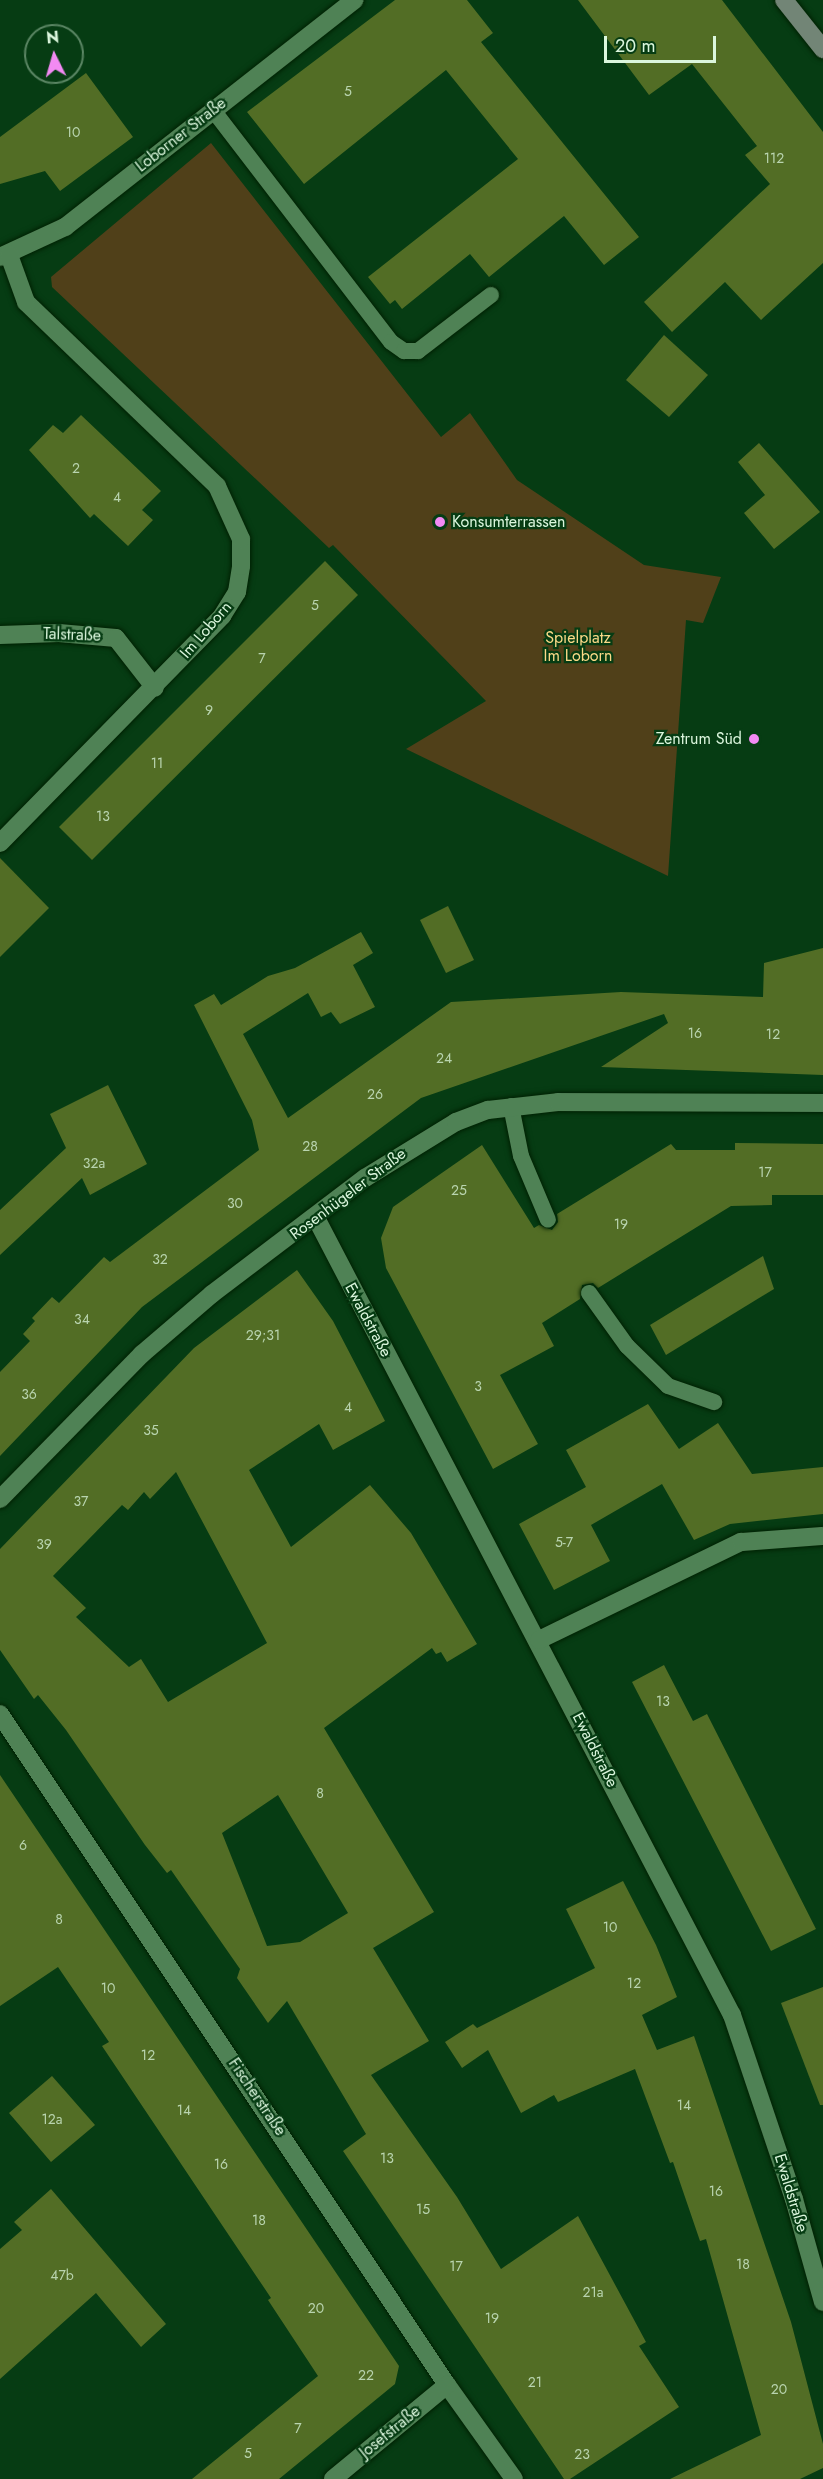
<!DOCTYPE html>
<meta charset="utf-8">
<style>
body{margin:0}
#map{position:relative;width:823px;height:2479px;overflow:hidden;background:#063c13;font-family:Jost,sans-serif}
div>[style]{position:absolute}
.green>*{inset:0;background:#504019}
.building>*{inset:0;background:#526d25}
.roads{filter:drop-shadow(0 0 2px #002103) drop-shadow(0 0 2px #002103)}
.lane>*{height:16px;margin:-8px;padding:0 8px;transform-origin:8px;border-radius:8px;background:#4f8255}
.street>*{height:18px;margin:-9px;padding:0 9px;transform-origin:9px;border-radius:9px;background:#4f8255}
.secondary>*{height:18px;margin:-9px;padding:0 9px;transform-origin:9px;border-radius:9px;background:#728576}
.dots>*{width:16px;height:16px;translate:-50% -50%;box-sizing:border-box;border:3px solid #063c13;border-radius:50%}
span{translate:-50% -50%;white-space:nowrap;text-align:center;line-height:1.15;-webkit-text-stroke:4.5px #063c13;paint-order:stroke}
.number-label{font-size:14px;color:#b9d4af}
.number-label span{-webkit-text-stroke-width:0}
.street-label{font-size:16px;color:#dbf6dd}
.poi-label{font-size:16px;color:#dbf6dd}
.left{translate:0 -50%;text-align:left}
.right{translate:-100% -50%;text-align:right}
.park-label{font-size:16px;color:#fbd988}
.north{position:absolute;left:24px;top:24px;width:60px;height:60px;box-sizing:border-box;background:#063c13;border:2px solid #5b8664;border-radius:50%;rotate:355deg;font-size:16px;font-weight:700;line-height:24px;text-align:center;color:#dbf6dd}
.north::after{content:'';display:block;margin:auto;width:21px;height:27px;background:#f28af3;clip-path:polygon(50% 0,100% 100%,50% 72%,0 100%)}
.scale{position:absolute;left:604px;top:36px;width:112px;height:27px;box-sizing:border-box;border:3px solid #dbf6dd;border-top:0;padding-left:8px;font-size:18px;line-height:21px;white-space:nowrap;color:#dbf6dd;-webkit-text-stroke:4px #063c13;paint-order:stroke}
</style>
<div id="map">
<div class="green">
<div style="clip-path:polygon(211px 143px,441px 437px,470px 413px,517px 480px,644px 565px,721px 577px,703px 623px,686px 620px,668px 876px,406px 749px,486px 701px,333px 545px,329px 548px,52px 287px,51px 277px)"></div>
</div>
<div class="building">
<div style="clip-path:polygon(395px 0,467px 0,493px 33px,481px 42px,639px 237px,604px 265px,564px 216px,489px 277px,470px 254px,402px 309px,395px 300px,390px 304px,368px 277px,518px 159px,446px 70px,304px 184px,247px 112px)"></div>
<div style="clip-path:polygon(578px 0,722px 0,823px 132px,823px 263px,761px 320px,725px 282px,672px 332px,644px 302px,770px 184px,745px 155px,757px 146px,692px 64px,649px 95px)"></div>
<div style="clip-path:polygon(86px 73px,133px 137px,60px 191px,45px 171px,0 184px,0 137px)"></div>
<div style="clip-path:polygon(664px 335px,708px 375px,669px 417px,626px 380px)"></div>
<div style="clip-path:polygon(81px 415px,161px 491px,142px 510px,153px 520px,128px 546px,94px 514px,90px 518px,29px 450px,53px 425px,63px 433px)"></div>
<div style="clip-path:polygon(759px 443px,820px 512px,774px 549px,744px 513px,765px 495px,738px 462px)"></div>
<div style="clip-path:polygon(325px 561px,358px 595px,92px 860px,59px 827px)"></div>
<div style="clip-path:polygon(0 858px,49px 908px,0 957px)"></div>
<div style="clip-path:polygon(448px 906px,474px 960px,446px 973px,420px 920px)"></div>
<div style="clip-path:polygon(361px 932px,373px 953px,353px 965px,375px 1007px,340px 1024px,331px 1012px,321px 1017px,308px 993px,243px 1034px,288px 1118px,451px 1002px,621px 992px,763px 997px,764px 963px,823px 948px,823px 1075px,601px 1067px,668px 1023px,664px 1014px,421px 1098px,142px 1307px,0 1456px,0 1372px,30px 1341px,23px 1334px,35px 1321px,32px 1318px,52px 1297px,59px 1303px,104px 1257px,110px 1262px,259px 1150px,252px 1120px,194px 1005px,214px 994px,221px 1005px,268px 976px,295px 968px)"></div>
<div style="clip-path:polygon(108px 1085px,147px 1164px,90px 1195px,82px 1178px,0 1255px,0 1210px,66px 1148px,50px 1114px)"></div>
<div style="clip-path:polygon(735px 1143px,823px 1144px,823px 1195px,772px 1195px,772px 1205px,731px 1206px,598px 1288px,593px 1283px,582px 1285px,580px 1299px,542px 1323px,554px 1346px,500px 1375px,538px 1444px,493px 1469px,386px 1268px,381px 1238px,393px 1207px,482px 1145px,534px 1228px,539px 1225px,552px 1230px,558px 1222px,557px 1214px,671px 1144px,676px 1150px,735px 1150px)"></div>
<div style="clip-path:polygon(763px 1256px,774px 1289px,666px 1355px,650px 1325px)"></div>
<div style="clip-path:polygon(evenodd,297px 1270px,333px 1321px,385px 1421px,333px 1450px,319px 1424px,249px 1470px,291px 1547px,370px 1485px,411px 1533px,477px 1644px,447px 1662px,441px 1652px,436px 1654px,432px 1648px,324px 1728px,434px 1912px,373px 1948px,429px 2041px,371px 2075px,457px 2197px,501px 2269px,578px 2216px,646px 2342px,639px 2346px,679px 2407px,570px 2479px,564px 2479px,343px 2151px,366px 2134px,287px 2001px,268px 2023px,237px 1978px,240px 1969px,171px 1870px,167px 1873px,145px 1845px,66px 1730px,38px 1695px,34px 1699px,0 1650px,0 1549px,194px 1348px,297px 1270px,176px 1472px,267px 1643px,168px 1702px,141px 1659px,129px 1667px,76px 1617px,86px 1608px,53px 1576px,122px 1505px,128px 1510px,144px 1492px,150px 1499px,176px 1472px,297px 1270px,278px 1795px,348px 1913px,300px 1942px,267px 1946px,222px 1833px,278px 1795px)"></div>
<div style="clip-path:polygon(648px 1404px,679px 1449px,718px 1423px,752px 1474px,823px 1467px,823px 1514px,730px 1524px,694px 1540px,662px 1484px,591px 1525px,610px 1561px,554px 1590px,519px 1524px,586px 1487px,566px 1450px)"></div>
<div style="clip-path:polygon(664px 1665px,693px 1721px,707px 1714px,816px 1929px,771px 1951px,632px 1682px)"></div>
<div style="clip-path:polygon(0 1775px,399px 2366px,395px 2384px,279px 2479px,192px 2479px,318px 2376px,268px 2300px,271px 2298px,102px 2046px,109px 2042px,58px 1967px,0 2006px)"></div>
<div style="clip-path:polygon(623px 1881px,656px 1945px,677px 1997px,642px 2015px,657px 2050px,694px 2036px,791px 2322px,823px 2444px,823px 2468px,800px 2479px,670px 2479px,761px 2435px,706px 2239px,700px 2241px,673px 2162px,670px 2163px,635px 2069px,558px 2102px,554px 2095px,521px 2113px,488px 2050px,462px 2068px,445px 2042px,473px 2024px,477px 2028px,595px 1968px,566px 1909px)"></div>
<div style="clip-path:polygon(823px 1987px,823px 2105px,820px 2105px,781px 2003px)"></div>
<div style="clip-path:polygon(52px 2076px,95px 2125px,51px 2162px,9px 2113px)"></div>
<div style="clip-path:polygon(51px 2189px,166px 2324px,141px 2347px,96px 2293px,0 2379px,0 2249px,22px 2230px,14px 2222px)"></div>
</div>
<div class="roads">
<div class="lane">
<div style="left:213px;top:110px;width:292px;rotate:52.5deg"></div>
<div style="left:391px;top:342px;width:16px;rotate:35deg"></div>
<div style="left:404px;top:351px;width:14px"></div>
<div style="left:418px;top:351px;width:92px;rotate:-37.5deg"></div>
<div style="left:511px;top:1106px;width:51px;rotate:78.7deg"></div>
<div style="left:521px;top:1156px;width:69px;rotate:67.1deg"></div>
<div style="left:589px;top:1293px;width:65px;rotate:54.4deg"></div>
<div style="left:627px;top:1346px;width:57px;rotate:44.3deg"></div>
<div style="left:668px;top:1386px;width:49px;rotate:19.2deg"></div>
</div>
<div class="street">
<div style="left:0;top:257px;width:72px;rotate:-24.8deg"></div>
<div style="left:65px;top:227px;width:368px;rotate:-38.1deg"></div>
<div style="left:0;top:635px;width:59px;rotate:-1.9deg"></div>
<div style="left:59px;top:633px;width:57px;rotate:5deg"></div>
<div style="left:116px;top:638px;width:63px;rotate:52deg"></div>
<div style="left:0;top:843px;width:318px;rotate:-45.6deg"></div>
<div style="left:222px;top:616px;width:28px;rotate:-58deg"></div>
<div style="left:237px;top:592px;width:26px;rotate:-81deg"></div>
<div style="left:241px;top:566px;width:27px;rotate:-90deg"></div>
<div style="left:241px;top:539px;width:58px;rotate:-114.4deg"></div>
<div style="left:217px;top:486px;width:265px;rotate:-136.1deg"></div>
<div style="left:26px;top:302px;width:50px;rotate:-109.9deg"></div>
<div style="left:316px;top:1218px;width:899px;rotate:62.44deg"></div>
<div style="left:732px;top:2015px;width:194px;rotate:71.4deg"></div>
<div style="left:794px;top:2199px;width:107px;rotate:74.3deg"></div>
<div style="left:0;top:1499px;width:203px;rotate:-45.6deg"></div>
<div style="left:142px;top:1354px;width:92px;rotate:-40.6deg"></div>
<div style="left:212px;top:1294px;width:192px;rotate:-37.2deg"></div>
<div style="left:365px;top:1178px;width:107px;rotate:-31.6deg"></div>
<div style="left:456px;top:1122px;width:34px;rotate:-21deg"></div>
<div style="left:488px;top:1110px;width:70px;rotate:-6.5deg"></div>
<div style="left:558px;top:1102px;width:265px;rotate:0.2deg"></div>
<div style="left:539px;top:1640px;width:225px;rotate:-25.9deg"></div>
<div style="left:741px;top:1542px;width:82px;rotate:-4.2deg"></div>
<div style="left:0;top:1714px;width:806px;rotate:56.33deg"></div>
<div style="left:447px;top:2385px;width:115px;rotate:54.5deg"></div>
<div style="left:333px;top:2479px;width:148px;rotate:-39.5deg"></div>
</div>
<div class="secondary">
<div style="left:784px;top:0;width:63px;rotate:51.5deg"></div>
</div>
</div>
<div class="dots">
<div style="left:440px;top:522px;background:#f28af3"></div>
<div style="left:754px;top:739px;background:#f28af3"></div>
</div>
<div class="number-label">
<span style="left:348px;top:91px">5</span>
<span style="left:73px;top:132px">10</span>
<span style="left:774px;top:158px">112</span>
<span style="left:76px;top:468px">2</span>
<span style="left:117px;top:497px">4</span>
<span style="left:315px;top:605px">5</span>
<span style="left:262px;top:658px">7</span>
<span style="left:209px;top:710px">9</span>
<span style="left:157px;top:763px">11</span>
<span style="left:103px;top:816px">13</span>
<span style="left:695px;top:1033px">16</span>
<span style="left:773px;top:1034px">12</span>
<span style="left:444px;top:1058px">24</span>
<span style="left:375px;top:1094px">26</span>
<span style="left:310px;top:1146px">28</span>
<span style="left:94px;top:1163px">32a</span>
<span style="left:765px;top:1172px">17</span>
<span style="left:459px;top:1190px">25</span>
<span style="left:235px;top:1203px">30</span>
<span style="left:621px;top:1224px">19</span>
<span style="left:160px;top:1259px">32</span>
<span style="left:82px;top:1319px">34</span>
<span style="left:263px;top:1335px">29;31</span>
<span style="left:478px;top:1386px">3</span>
<span style="left:29px;top:1394px">36</span>
<span style="left:348px;top:1407px">4</span>
<span style="left:151px;top:1430px">35</span>
<span style="left:81px;top:1501px">37</span>
<span style="left:564px;top:1542px">5-7</span>
<span style="left:44px;top:1544px">39</span>
<span style="left:663px;top:1701px">13</span>
<span style="left:320px;top:1793px">8</span>
<span style="left:23px;top:1845px">6</span>
<span style="left:59px;top:1919px">8</span>
<span style="left:610px;top:1927px">10</span>
<span style="left:634px;top:1983px">12</span>
<span style="left:108px;top:1988px">10</span>
<span style="left:148px;top:2055px">12</span>
<span style="left:684px;top:2105px">14</span>
<span style="left:184px;top:2110px">14</span>
<span style="left:52px;top:2119px">12a</span>
<span style="left:387px;top:2158px">13</span>
<span style="left:221px;top:2164px">16</span>
<span style="left:716px;top:2191px">16</span>
<span style="left:423px;top:2209px">15</span>
<span style="left:259px;top:2220px">18</span>
<span style="left:743px;top:2264px">18</span>
<span style="left:456px;top:2266px">17</span>
<span style="left:62px;top:2275px">47b</span>
<span style="left:593px;top:2292px">21a</span>
<span style="left:316px;top:2308px">20</span>
<span style="left:492px;top:2318px">19</span>
<span style="left:366px;top:2375px">22</span>
<span style="left:535px;top:2382px">21</span>
<span style="left:779px;top:2389px">20</span>
<span style="left:298px;top:2428px">7</span>
<span style="left:248px;top:2453px">5</span>
<span style="left:582px;top:2454px">23</span>
</div>
<div class="street-label">
<span style="left:181px;top:135px;rotate:-38deg">Loborner Straße</span>
<span style="left:206px;top:630px;rotate:-49deg">Im Loborn</span>
<span style="left:72px;top:635px;rotate:2deg">Talstraße</span>
<span style="left:348px;top:1194px;rotate:-37deg">Rosenhügeler Straße</span>
<span style="left:368px;top:1320px;rotate:62deg">Ewaldstraße</span>
<span style="left:595px;top:1750px;rotate:63deg">Ewaldstraße</span>
<span style="left:257px;top:2097px;rotate:56deg">Fischerstraße</span>
<span style="left:791px;top:2193px;rotate:73deg">Ewaldstraße</span>
<span style="left:390px;top:2432px;rotate:-39deg">Josefstraße</span>
</div>
<div class="poi-label">
<span class="left" style="left:452px;top:522px">Konsumterrassen</span>
<span class="right" style="left:742px;top:739px">Zentrum Süd</span>
</div>
<div class="park-label">
<span style="left:578px;top:647px">Spielplatz<br>Im Loborn</span>
</div>
<div class="north">N</div>
<div class="scale">20 m</div>
</div>
